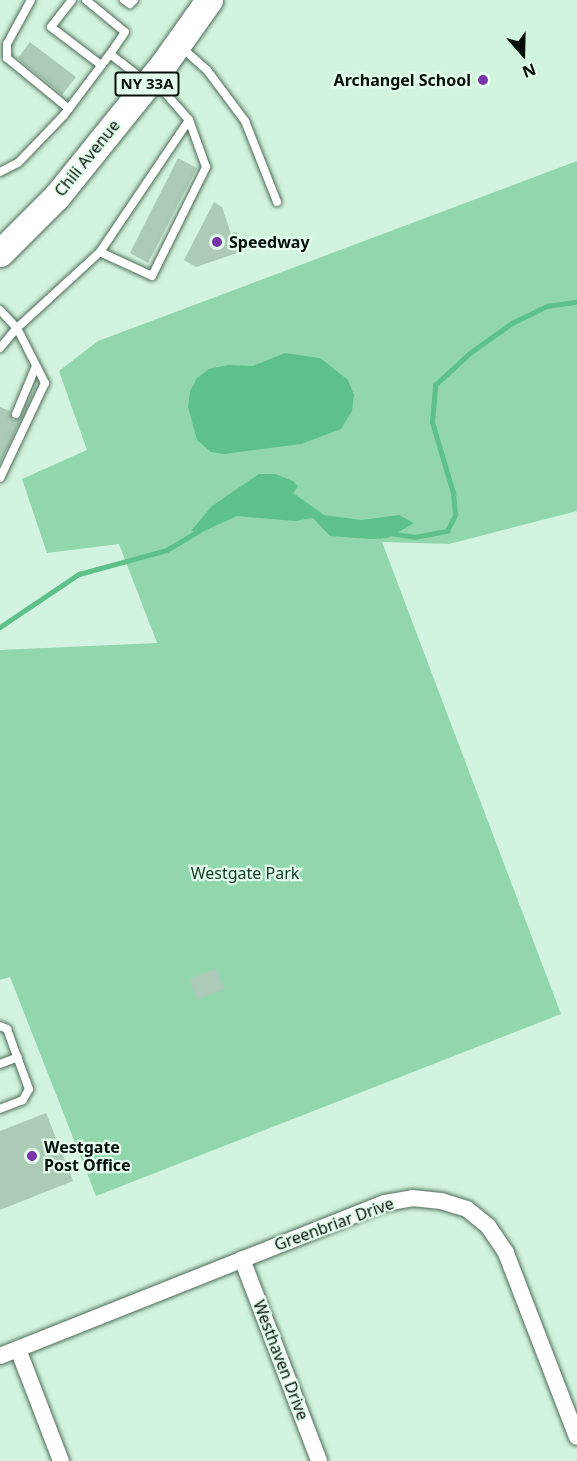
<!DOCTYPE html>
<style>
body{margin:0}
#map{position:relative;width:577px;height:1461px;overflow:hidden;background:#d2f3de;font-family:"Noto Sans",sans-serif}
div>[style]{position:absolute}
.green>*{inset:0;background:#91d6ad}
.forest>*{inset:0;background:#5ec08a}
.stream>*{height:4.5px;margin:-2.25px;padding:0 2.25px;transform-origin:2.25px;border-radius:2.25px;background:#5ec08a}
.building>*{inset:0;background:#abcbb7}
.roads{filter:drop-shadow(0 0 2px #4e6b59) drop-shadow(0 0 2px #4e6b59)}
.lane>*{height:8px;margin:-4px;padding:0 4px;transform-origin:4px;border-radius:4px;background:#fff}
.street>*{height:16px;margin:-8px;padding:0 8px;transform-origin:8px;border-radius:8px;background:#fff}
.primary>*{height:27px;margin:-13.5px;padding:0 13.5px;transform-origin:13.5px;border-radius:13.5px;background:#fff}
.dots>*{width:16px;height:16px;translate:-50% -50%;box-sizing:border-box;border:3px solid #e4feed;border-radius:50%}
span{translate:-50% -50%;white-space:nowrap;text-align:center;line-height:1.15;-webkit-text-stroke:4.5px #e4feed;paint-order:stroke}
.shield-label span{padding:2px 4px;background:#e4feed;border:2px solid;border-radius:4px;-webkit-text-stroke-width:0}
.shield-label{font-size:15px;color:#040e08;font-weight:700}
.poi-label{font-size:16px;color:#040e08;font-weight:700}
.right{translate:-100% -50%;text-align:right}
.left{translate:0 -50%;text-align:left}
.street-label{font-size:16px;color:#040e08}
.park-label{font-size:16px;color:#103a24}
.north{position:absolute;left:493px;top:24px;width:60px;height:60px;-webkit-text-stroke:4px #e4feed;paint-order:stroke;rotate:160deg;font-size:16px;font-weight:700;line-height:24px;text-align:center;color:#040e08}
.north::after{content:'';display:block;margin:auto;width:21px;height:27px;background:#040e08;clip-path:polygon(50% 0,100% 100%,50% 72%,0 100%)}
</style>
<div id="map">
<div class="green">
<div style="clip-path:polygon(577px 161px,577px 511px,449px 544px,382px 542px,561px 1014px,96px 1196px,10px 977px,0 980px,0 650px,157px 643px,119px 544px,47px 553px,22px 479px,87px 450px,59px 371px,98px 341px)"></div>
</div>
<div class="forest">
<div style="clip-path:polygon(285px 353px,320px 358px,348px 380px,354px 395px,352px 411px,341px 429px,301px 444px,224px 454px,211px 452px,197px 440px,188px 407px,190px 391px,197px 378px,209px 369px,228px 365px,253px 366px)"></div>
<div style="clip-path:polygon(259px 474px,275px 474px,293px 481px,298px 486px,293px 493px,324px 515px,361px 520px,399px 515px,414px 523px,388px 538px,371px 539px,330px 536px,313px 518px,295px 521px,237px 516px,202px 532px,191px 531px,212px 506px)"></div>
</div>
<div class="stream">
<div style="left:390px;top:533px;width:25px;rotate:9deg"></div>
<div style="left:415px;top:537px;width:33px;rotate:-11deg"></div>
<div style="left:447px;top:531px;width:18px;rotate:-63deg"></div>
<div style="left:455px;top:515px;width:22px;rotate:-95deg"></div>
<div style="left:453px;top:493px;width:74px;rotate:-106.5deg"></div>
<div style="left:432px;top:422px;width:37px;rotate:-85deg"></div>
<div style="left:435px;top:385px;width:49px;rotate:-42.5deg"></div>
<div style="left:471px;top:352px;width:50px;rotate:-35.3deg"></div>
<div style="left:512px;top:323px;width:39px;rotate:-26deg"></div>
<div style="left:547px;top:306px;width:30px;rotate:-8deg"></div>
<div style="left:0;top:627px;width:95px;rotate:-33.9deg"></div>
<div style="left:79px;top:574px;width:91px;rotate:-15.3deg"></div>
<div style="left:167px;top:550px;width:37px;rotate:-31deg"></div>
</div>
<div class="building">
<div style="clip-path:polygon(30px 42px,76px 77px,62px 95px,18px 58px)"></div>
<div style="clip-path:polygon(178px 158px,197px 168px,148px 263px,130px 253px)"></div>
<div style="clip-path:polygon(214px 202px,222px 207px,231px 234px,237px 232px,243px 251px,196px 267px,184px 260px)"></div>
<div style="clip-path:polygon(0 407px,10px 411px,13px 420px,22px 417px,0 463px)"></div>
<div style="clip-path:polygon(216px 968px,225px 989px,197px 1000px,189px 979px)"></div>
<div style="clip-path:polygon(46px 1113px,73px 1181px,0 1210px,0 1131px)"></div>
</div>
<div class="roads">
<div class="lane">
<div style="left:31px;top:0;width:50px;rotate:118.6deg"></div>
<div style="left:7px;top:44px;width:14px;rotate:90deg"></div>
<div style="left:7px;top:58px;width:80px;rotate:39.4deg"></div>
<div style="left:72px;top:0;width:34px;rotate:128deg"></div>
<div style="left:51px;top:27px;width:63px;rotate:37.2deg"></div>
<div style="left:86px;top:0;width:50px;rotate:39.4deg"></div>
<div style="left:125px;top:32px;width:27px;rotate:124deg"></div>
<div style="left:124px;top:0;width:7px;rotate:34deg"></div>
<div style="left:130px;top:4px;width:6px;rotate:-45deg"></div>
<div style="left:180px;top:46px;width:36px;rotate:42deg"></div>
<div style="left:207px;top:70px;width:64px;rotate:53.3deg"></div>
<div style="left:245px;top:121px;width:87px;rotate:68.4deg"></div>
<div style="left:0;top:172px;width:20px;rotate:-27deg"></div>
<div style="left:18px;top:163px;width:66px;rotate:-46.2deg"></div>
<div style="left:64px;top:115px;width:76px;rotate:-53deg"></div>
<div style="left:110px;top:54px;width:44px;rotate:37.6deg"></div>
<div style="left:100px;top:252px;width:159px;rotate:-56deg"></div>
<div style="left:0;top:310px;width:25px;rotate:47deg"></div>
<div style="left:17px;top:328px;width:113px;rotate:-42.5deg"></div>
<div style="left:100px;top:252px;width:57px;rotate:24.8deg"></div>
<div style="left:152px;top:276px;width:122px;rotate:-63.6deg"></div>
<div style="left:206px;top:167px;width:50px;rotate:-109.9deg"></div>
<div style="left:189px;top:120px;width:53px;rotate:-131.2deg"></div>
<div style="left:0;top:348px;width:26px;rotate:-50deg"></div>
<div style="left:17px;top:328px;width:62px;rotate:63deg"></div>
<div style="left:45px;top:383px;width:105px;rotate:115.3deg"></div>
<div style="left:16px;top:414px;width:52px;rotate:-67.4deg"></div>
<div style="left:0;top:1026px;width:8px;rotate:23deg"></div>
<div style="left:7px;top:1029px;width:64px;rotate:69.9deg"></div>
<div style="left:29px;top:1089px;width:13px;rotate:119deg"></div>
<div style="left:23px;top:1100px;width:25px;rotate:159deg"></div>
<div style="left:0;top:1064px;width:19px;rotate:-21deg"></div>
</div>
<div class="street">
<div style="left:242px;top:1259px;width:216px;rotate:69.1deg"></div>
<div style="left:18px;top:1349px;width:120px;rotate:69deg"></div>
<div style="left:0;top:1356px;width:414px;rotate:-21.7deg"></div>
<div style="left:385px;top:1203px;width:27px;rotate:-10deg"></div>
<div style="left:412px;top:1198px;width:29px;rotate:6deg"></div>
<div style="left:441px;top:1201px;width:27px;rotate:17deg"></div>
<div style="left:467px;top:1209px;width:27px;rotate:39deg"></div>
<div style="left:488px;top:1226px;width:32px;rotate:56deg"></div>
<div style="left:506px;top:1253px;width:197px;rotate:68.9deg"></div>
</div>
<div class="primary">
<div style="left:0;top:253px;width:81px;rotate:-45deg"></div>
<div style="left:57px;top:196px;width:172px;rotate:-51.1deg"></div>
<div style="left:165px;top:62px;width:76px;rotate:-54.6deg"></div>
</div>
</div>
<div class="dots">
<div style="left:483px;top:80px;background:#7835aa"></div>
<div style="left:217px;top:242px;background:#7835aa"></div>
<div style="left:32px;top:1156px;background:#7835aa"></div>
</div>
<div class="shield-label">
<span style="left:147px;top:84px">NY 33A</span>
</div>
<div class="poi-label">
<span class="right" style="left:471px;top:80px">Archangel School</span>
<span class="left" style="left:229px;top:242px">Speedway</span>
<span class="left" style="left:44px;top:1156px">Westgate<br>Post Office</span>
</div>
<div class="street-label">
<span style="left:87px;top:158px;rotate:-51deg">Chili Avenue</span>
<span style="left:334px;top:1224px;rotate:-20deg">Greenbriar Drive</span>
<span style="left:281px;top:1360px;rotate:69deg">Westhaven Drive</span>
</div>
<div class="park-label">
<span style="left:245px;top:873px">Westgate Park</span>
</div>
<div class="north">N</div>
</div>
